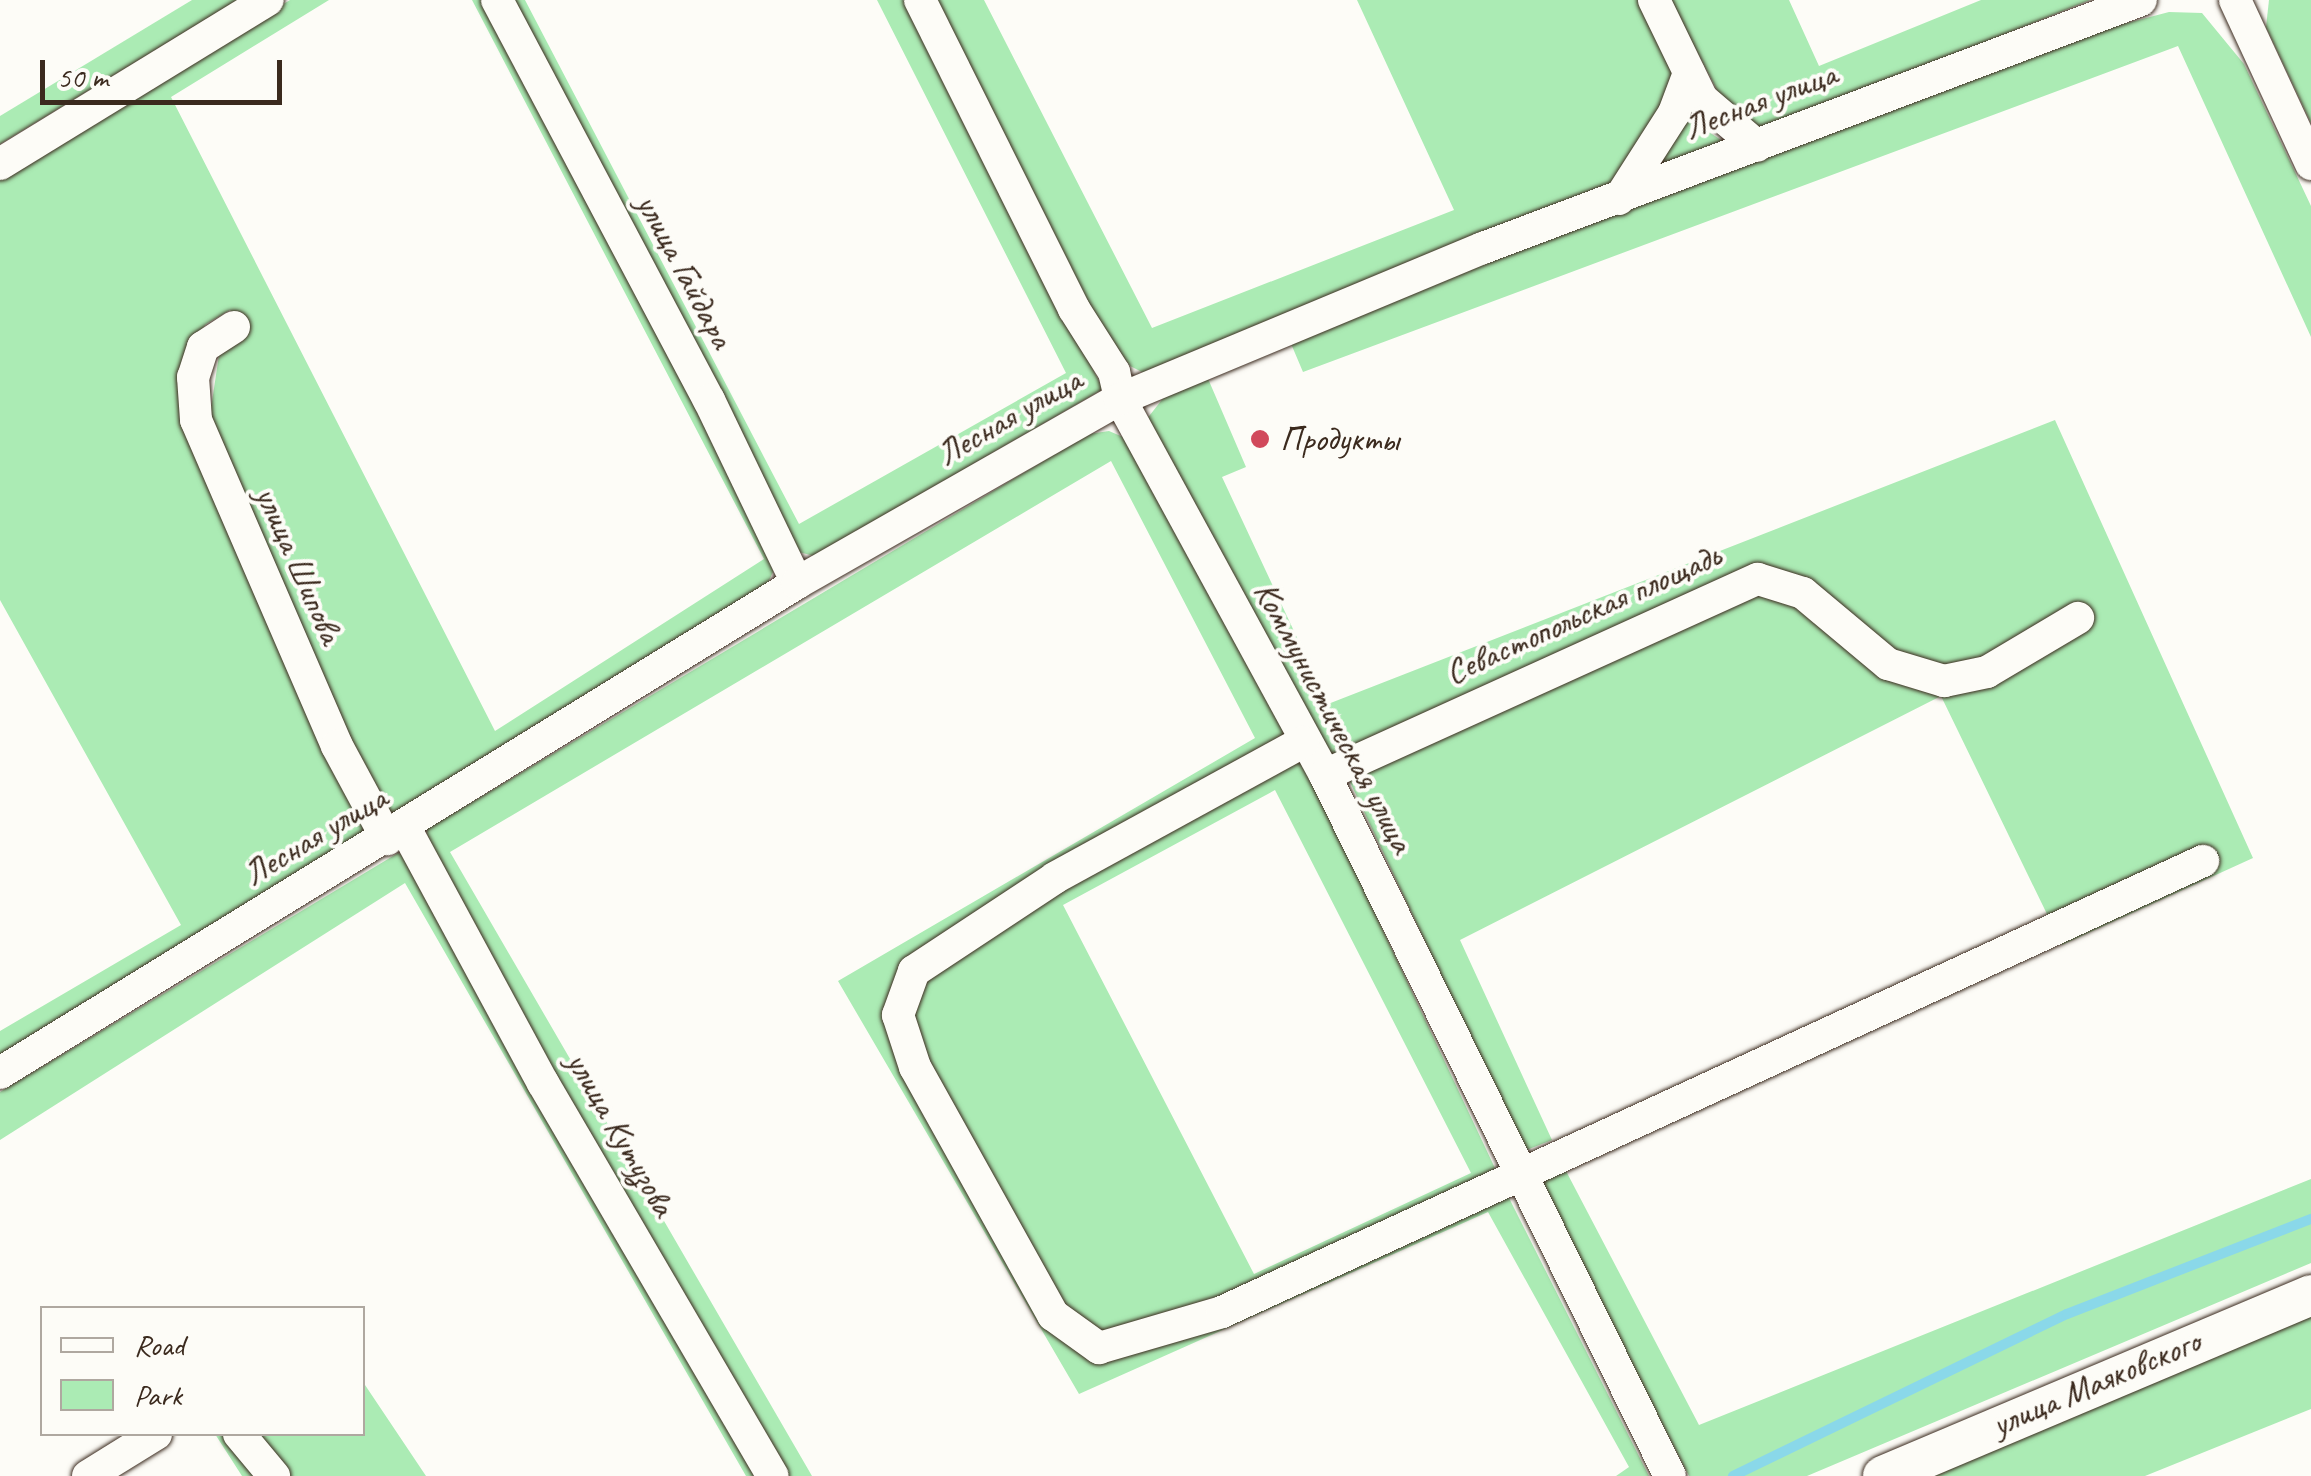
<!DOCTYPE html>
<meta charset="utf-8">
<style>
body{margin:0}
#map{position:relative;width:2311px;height:1476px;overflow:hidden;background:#fdfcf7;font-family:Caveat,sans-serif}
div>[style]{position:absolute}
.green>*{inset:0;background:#abebb4}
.stream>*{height:10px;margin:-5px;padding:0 5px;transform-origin:5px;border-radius:5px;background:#8ad8e9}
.roads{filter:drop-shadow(0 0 2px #3b2a1e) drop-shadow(0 0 2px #3b2a1e)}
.minor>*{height:32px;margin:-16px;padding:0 16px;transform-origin:16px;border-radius:16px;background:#fdfcf7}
.major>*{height:40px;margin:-20px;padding:0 20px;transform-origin:20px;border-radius:20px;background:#fdfcf7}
.dots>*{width:28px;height:28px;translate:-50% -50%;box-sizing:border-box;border:5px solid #fdfcf7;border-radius:50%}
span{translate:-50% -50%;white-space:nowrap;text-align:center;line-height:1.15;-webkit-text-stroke:8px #fdfcf7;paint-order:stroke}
.street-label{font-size:35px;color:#3b2a1e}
.poi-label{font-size:35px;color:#3b2a1e}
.left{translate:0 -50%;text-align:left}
.legend{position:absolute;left:40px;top:1306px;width:325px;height:130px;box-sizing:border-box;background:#fdfcf7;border:2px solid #afa8a0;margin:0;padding:12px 18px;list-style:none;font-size:30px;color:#3b2a1e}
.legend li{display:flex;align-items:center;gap:20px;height:50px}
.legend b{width:50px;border:2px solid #afa8a0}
.scale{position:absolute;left:40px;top:60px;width:242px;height:45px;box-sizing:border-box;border:5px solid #3b2a1e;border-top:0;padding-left:12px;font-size:30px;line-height:35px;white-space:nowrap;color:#3b2a1e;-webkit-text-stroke:8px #fdfcf7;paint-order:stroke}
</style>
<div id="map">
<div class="green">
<div style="clip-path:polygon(192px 0,238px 0,0 144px,0 116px)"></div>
<div style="clip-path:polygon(290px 0,329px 0,171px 97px,495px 731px,764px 559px,472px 0,488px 0,775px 559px,773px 572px,764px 591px,393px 816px,354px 746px,210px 415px,219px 355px,244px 340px,242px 324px,230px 310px,206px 324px,193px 340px,180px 421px,330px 764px,366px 831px,0 1059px,0 1031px,181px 925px,0 600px,0 178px)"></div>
<div style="clip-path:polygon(508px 0,525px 0,799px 524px,1066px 373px,877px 0,905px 0,1103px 389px,814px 556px,795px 551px)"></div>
<div style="clip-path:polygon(932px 0,984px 0,1152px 328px,1454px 210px,1357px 0,1642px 0,1674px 78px,1674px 96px,1613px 185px,1144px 373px,1130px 366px,1087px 307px)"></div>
<div style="clip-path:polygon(1670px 0,1789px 0,1819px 66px,1981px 0,2090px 0,1765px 130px,1727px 109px)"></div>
<div style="clip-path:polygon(2269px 0,2311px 0,2311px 123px,2266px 27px)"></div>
<div style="clip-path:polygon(2169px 12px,2202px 13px,2244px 64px,2311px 206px,2311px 337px,2178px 46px,1303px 372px,1289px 339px,2089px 33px)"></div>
<div style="clip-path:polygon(1687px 100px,1709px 132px,1730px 146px,1640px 179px)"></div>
<div style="clip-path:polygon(1206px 374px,1246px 467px,1222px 477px,1328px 704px,2055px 420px,2253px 858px,2062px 945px,1941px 696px,1460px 940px,1552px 1140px,1524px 1151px,1350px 782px,1315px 734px,1146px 420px,1168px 392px)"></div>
<div style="clip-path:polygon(evenodd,1109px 431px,1123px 437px,1315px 786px,1510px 1200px,1649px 1476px,1616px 1476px,1629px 1467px,1488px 1212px,1079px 1394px,838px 981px,1255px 738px,1111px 461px,450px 852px,812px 1476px,789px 1476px,560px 1091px,428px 850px,427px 829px,1089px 434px,1109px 431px,1275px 790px,1471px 1173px,1254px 1274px,1063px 905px,1275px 790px)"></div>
<div style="clip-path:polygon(398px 853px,411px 860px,760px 1476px,746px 1476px,405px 883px,0 1140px,0 1092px)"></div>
<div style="clip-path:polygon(1566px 1171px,1699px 1425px,2311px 1179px,2311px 1263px,1807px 1476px,1689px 1476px,1537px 1181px)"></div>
<div style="clip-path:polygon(2311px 1307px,2311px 1409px,2145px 1476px,1917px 1476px)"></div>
<div style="clip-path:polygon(363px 1382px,426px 1476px,242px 1476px,215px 1434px,362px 1434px)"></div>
</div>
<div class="stream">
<div style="left:1733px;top:1476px;width:371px;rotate:-25.9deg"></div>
<div style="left:2067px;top:1314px;width:262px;rotate:-21.3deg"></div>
</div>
<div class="roads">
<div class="minor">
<div style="left:497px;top:0;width:453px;rotate:62.1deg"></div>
<div style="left:709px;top:400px;width:203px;rotate:64.3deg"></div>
<div style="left:920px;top:0;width:345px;rotate:63.5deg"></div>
<div style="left:1074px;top:309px;width:75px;rotate:57.6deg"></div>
<div style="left:1114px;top:372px;width:28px;rotate:77deg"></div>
<div style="left:1120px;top:399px;width:428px;rotate:61.4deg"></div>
<div style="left:1325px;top:775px;width:781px;rotate:63.8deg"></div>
<div style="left:1654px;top:0;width:110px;rotate:64.1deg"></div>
<div style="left:1702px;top:99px;width:72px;rotate:40.5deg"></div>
<div style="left:2235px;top:0;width:181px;rotate:65.1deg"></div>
<div style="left:0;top:164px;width:314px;rotate:-31.5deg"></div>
<div style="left:1619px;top:199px;width:102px;rotate:-57.4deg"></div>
<div style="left:1674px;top:113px;width:43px;rotate:-69.4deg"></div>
<div style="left:234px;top:327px;width:37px;rotate:147deg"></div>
<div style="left:203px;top:347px;width:32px;rotate:108deg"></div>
<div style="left:193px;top:377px;width:43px;rotate:86deg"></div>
<div style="left:196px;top:420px;width:355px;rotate:66.6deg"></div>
<div style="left:337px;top:746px;width:106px;rotate:61.7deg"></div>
<div style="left:1303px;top:742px;width:283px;rotate:151.3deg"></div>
<div style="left:1055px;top:878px;width:169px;rotate:146.6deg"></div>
<div style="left:914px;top:971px;width:47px;rotate:110deg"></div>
<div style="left:898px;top:1015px;width:55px;rotate:71.9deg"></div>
<div style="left:915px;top:1067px;width:284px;rotate:60.9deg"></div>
<div style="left:1053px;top:1315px;width:57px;rotate:35.7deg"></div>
<div style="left:1099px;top:1348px;width:128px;rotate:-16.3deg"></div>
<div style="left:1222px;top:1312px;width:1080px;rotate:-24.69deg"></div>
<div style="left:1325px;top:775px;width:475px;rotate:-24.4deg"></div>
<div style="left:1758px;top:579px;width:47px;rotate:17.3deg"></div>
<div style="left:1803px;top:593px;width:111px;rotate:39.9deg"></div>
<div style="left:1888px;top:664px;width:59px;rotate:16.9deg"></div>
<div style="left:1944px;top:681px;width:44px;rotate:-11.8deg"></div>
<div style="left:1987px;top:672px;width:106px;rotate:-30.7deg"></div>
<div style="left:405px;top:828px;width:290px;rotate:61.6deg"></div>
<div style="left:543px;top:1083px;width:455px;rotate:59.7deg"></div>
<div style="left:0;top:1073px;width:936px;rotate:-31.58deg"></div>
<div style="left:797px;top:583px;width:372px;rotate:-29.7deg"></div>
<div style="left:1120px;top:399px;width:393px;rotate:-22.6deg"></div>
<div style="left:1483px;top:248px;width:703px;rotate:-20.65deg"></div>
<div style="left:239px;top:1434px;width:55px;rotate:50.2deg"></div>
<div style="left:88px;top:1476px;width:80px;rotate:-31.7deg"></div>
</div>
<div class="major">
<div style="left:1883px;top:1476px;width:465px;rotate:-22.9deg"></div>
</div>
</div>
<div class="dots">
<div style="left:1260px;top:439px;background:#d1495b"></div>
</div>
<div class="street-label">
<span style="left:1760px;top:101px;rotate:-21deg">Лесная улица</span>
<span style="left:685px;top:271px;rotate:62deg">улица Гайдара</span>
<span style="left:1009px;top:417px;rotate:-30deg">Лесная улица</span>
<span style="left:299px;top:565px;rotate:66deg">улица Шипова</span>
<span style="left:1583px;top:614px;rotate:-24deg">Севастопольская площадь</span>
<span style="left:1334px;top:717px;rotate:62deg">Коммунистическая улица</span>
<span style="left:315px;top:836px;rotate:-31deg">Лесная улица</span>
<span style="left:621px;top:1134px;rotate:60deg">улица Кутузова</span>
<span style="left:2096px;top:1383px;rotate:-23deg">улица Маяковского</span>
</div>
<div class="poi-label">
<span class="left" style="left:1280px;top:439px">Продукты</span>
</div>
<ul class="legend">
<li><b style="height:12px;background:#fdfcf7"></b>Road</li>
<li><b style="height:28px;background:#abebb4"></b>Park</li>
</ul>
<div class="scale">50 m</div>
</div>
